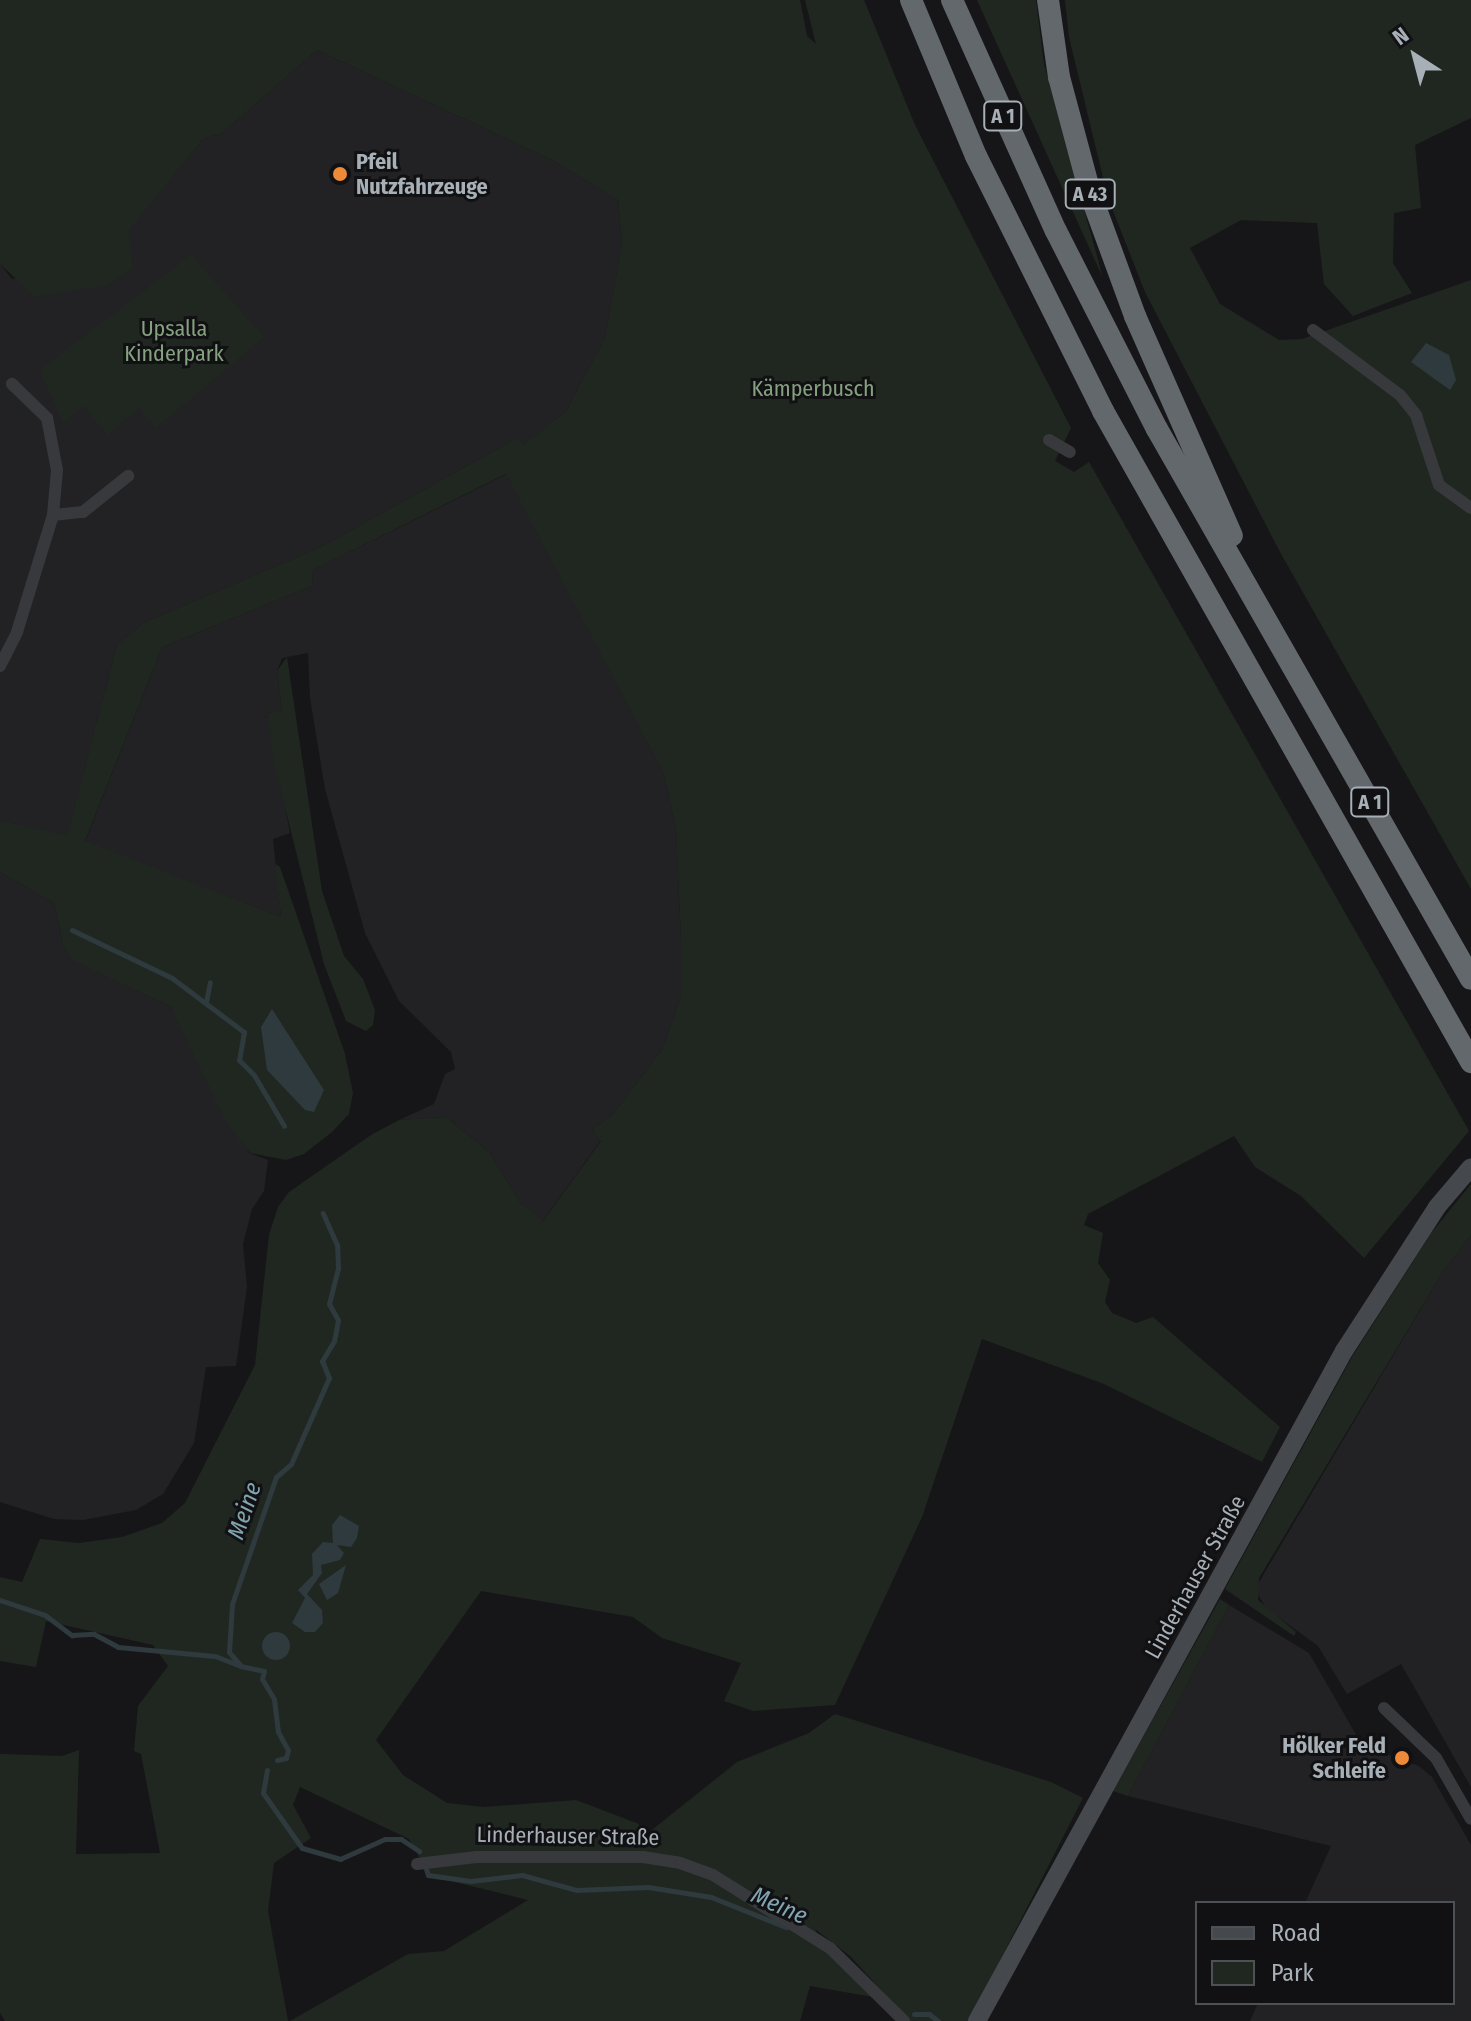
<!DOCTYPE html>
<meta charset="utf-8">
<style>
body{margin:0}
#map{position:relative;width:1471px;height:2021px;overflow:hidden;background:#161618;font-family:"Fira Sans Condensed",sans-serif}
div>[style]{position:absolute}
.built>*{inset:0;background:#222224}
.green>*{inset:0;background:#202720}
.water>*{inset:0;background:#2e3a3d}
.round{border-radius:50%}
.stream>*{height:5px;margin:-2.5px;padding:0 2.5px;transform-origin:2.5px;border-radius:2.5px;background:#2e3a3d}
.minor>*{height:12px;margin:-6px;padding:0 6px;transform-origin:6px;border-radius:6px;background:#37393c}
.secondary>*{height:18px;margin:-9px;padding:0 9px;transform-origin:9px;border-radius:9px;background:#45484c}
.motorway>*{height:22px;margin:-11px;padding:0 11px;transform-origin:11px;border-radius:11px;background:#63686d}
.dots>*{width:22px;height:22px;translate:-50% -50%;box-sizing:border-box;border:4px solid #111113;border-radius:50%}
span{translate:-50% -50%;white-space:nowrap;text-align:center;line-height:1.15;-webkit-text-stroke:6px #111113;paint-order:stroke}
.shield-label span{padding:2px 6px;background:#111113;border:2px solid;border-radius:6px;-webkit-text-stroke-width:0}
.shield-label{font-size:20px;color:#a8b0b7;font-weight:700}
.poi-label{font-size:22px;color:#a8b0b7;font-weight:700}
.left{translate:0 -50%;text-align:left}
.right{translate:-100% -50%;text-align:right}
.park-label{font-size:22px;color:#85a180}
.street-label{font-size:22px;color:#a8b0b7}
.water-label{font-size:24px;color:#80a5b1;font-style:italic}
.legend{position:absolute;left:1195px;top:1901px;width:260px;height:104px;box-sizing:border-box;background:#111113;border:2px solid #4d5155;margin:0;padding:10px 14px;list-style:none;font-size:24px;color:#a8b0b7}
.legend li{display:flex;align-items:center;gap:16px;height:40px}
.legend b{width:40px;border:2px solid #4d5155}
.north{position:absolute;left:1375px;top:16px;width:80px;height:80px;-webkit-text-stroke:6px #111113;paint-order:stroke;rotate:324deg;font-size:22px;font-weight:700;line-height:32px;text-align:center;color:#a8b0b7}
.north::after{content:'';display:block;margin:auto;width:28px;height:36px;background:#a8b0b7;clip-path:polygon(50% 0,100% 100%,50% 72%,0 100%)}
</style>
<div id="map">
<div class="built">
<div style="clip-path:polygon(317px 50px,552px 160px,618px 200px,622px 245px,605px 338px,566px 411px,522px 446px,517px 438px,321px 547px,143px 623px,117px 645px,67px 837px,0 820px,0 264px,12px 279px,133px 267px,128px 230px,204px 138px,221px 134px)"></div>
<div style="clip-path:polygon(507px 474px,664px 774px,676px 829px,681px 938px,681px 996px,663px 1048px,613px 1114px,592px 1130px,601px 1140px,542px 1222px,521px 1204px,490px 1153px,446px 1117px,399px 1120px,434px 1104px,445px 1074px,455px 1069px,451px 1052px,399px 1001px,365px 933px,325px 789px,310px 698px,308px 653px,282px 658px,277px 671px,282px 710px,268px 713px,290px 833px,273px 839px,281px 917px,85px 842px,162px 647px,312px 586px,313px 570px)"></div>
<div style="clip-path:polygon(0 872px,54px 903px,63px 944px,73px 960px,171px 1007px,249px 1153px,268px 1160px,264px 1191px,252px 1209px,243px 1244px,247px 1287px,236px 1366px,206px 1367px,194px 1443px,163px 1494px,136px 1510px,83px 1520px,54px 1519px,0 1502px)"></div>
<div style="clip-path:polygon(1471px 1235px,1471px 1787px,1401px 1664px,1347px 1694px,1318px 1646px,1266px 1608px,1255px 1589px,1442px 1273px)"></div>
<div style="clip-path:polygon(1229px 1605px,1309px 1653px,1362px 1745px,1419px 1766px,1432px 1777px,1471px 1845px,1471px 2021px,1250px 2021px,1258px 2003px,1453px 2003px,1453px 1903px,1305px 1903px,1331px 1846px,1128px 1796px)"></div>
</div>
<div class="green">
<div style="clip-path:polygon(0 0,800px 0,807px 36px,816px 44px,805px 0,864px 0,915px 125px,1071px 428px,1055px 461px,1074px 472px,1089px 462px,1469px 1131px,1364px 1258px,1301px 1196px,1255px 1167px,1234px 1136px,1088px 1214px,1084px 1225px,1103px 1233px,1098px 1263px,1110px 1280px,1105px 1302px,1112px 1313px,1136px 1323px,1153px 1317px,1280px 1427px,1262px 1462px,1104px 1384px,982px 1339px,922px 1517px,835px 1705px,753px 1711px,724px 1701px,741px 1663px,662px 1638px,633px 1617px,481px 1591px,376px 1740px,403px 1775px,447px 1803px,484px 1807px,576px 1800px,639px 1824px,638px 1841px,737px 1762px,809px 1733px,835px 1714px,1051px 1782px,1083px 1798px,969px 2021px,910px 2021px,850px 1956px,815px 1929px,824px 1950px,873px 1997px,810px 1986px,800px 2021px,290px 2021px,408px 1954px,444px 1951px,528px 1900px,430px 1876px,409px 1839px,300px 1787px,293px 1805px,311px 1838px,274px 1863px,268px 1911px,288px 2021px,5px 2021px,0 2013px,0 1754px,62px 1756px,79px 1750px,76px 1854px,160px 1853px,141px 1754px,134px 1751px,138px 1706px,168px 1666px,153px 1645px,46px 1621px,36px 1667px,0 1661px,0 1577px,22px 1582px,40px 1539px,79px 1543px,122px 1537px,162px 1523px,185px 1503px,255px 1365px,269px 1235px,278px 1207px,289px 1192px,371px 1135px,399px 1120px,446px 1117px,490px 1153px,521px 1204px,543px 1221px,601px 1141px,592px 1130px,613px 1114px,663px 1048px,681px 996px,681px 938px,676px 829px,664px 774px,506px 474px,313px 570px,312px 586px,162px 647px,85px 841px,281px 917px,275px 864px,280px 867px,345px 1054px,353px 1093px,349px 1114px,332px 1132px,304px 1154px,286px 1160px,250px 1153px,225px 1120px,171px 1007px,72px 960px,63px 944px,54px 903px,0 872px,0 820px,67px 836px,117px 645px,143px 623px,321px 547px,517px 438px,523px 445px,566px 411px,605px 338px,622px 244px,618px 200px,552px 160px,317px 50px,221px 134px,204px 138px,129px 230px,133px 267px,109px 285px,35px 297px,0 264px)"></div>
<div style="clip-path:polygon(977px 0,1036px 0,1044px 64px,1103px 278px)"></div>
<div style="clip-path:polygon(1065px 0,1471px 0,1471px 118px,1415px 145px,1421px 208px,1394px 213px,1393px 263px,1412px 293px,1353px 316px,1324px 284px,1317px 223px,1241px 220px,1190px 248px,1220px 304px,1279px 340px,1302px 339px,1471px 280px,1471px 889px,1280px 552px,1145px 292px,1108px 198px,1069px 37px)"></div>
<div style="clip-path:polygon(191px 255px,264px 337px,156px 428px,139px 408px,108px 435px,83px 406px,63px 423px,40px 370px)"></div>
<div style="clip-path:polygon(287px 657px,322px 891px,344px 956px,363px 979px,375px 1010px,373px 1025px,366px 1031px,346px 1021px,324px 964px,273px 759px,268px 713px,282px 710px,277px 671px)"></div>
<div style="clip-path:polygon(1471px 1184px,1471px 1235px,1442px 1273px,1259px 1578px,1258px 1600px,1296px 1632px,1294px 1636px,1225px 1589px,1352px 1357px,1432px 1232px)"></div>
<div style="clip-path:polygon(1220px 1599px,1229px 1605px,1128px 1796px,1113px 1791px)"></div>
</div>
<div class="water">
<div style="clip-path:polygon(1426px 343px,1449px 355px,1456px 380px,1450px 390px,1411px 362px)"></div>
<div style="clip-path:polygon(272px 1009px,324px 1090px,314px 1112px,305px 1110px,267px 1070px,261px 1027px)"></div>
<div style="clip-path:polygon(340px 1515px,359px 1526px,357px 1538px,351px 1547px,337px 1545px,344px 1553px,340px 1560px,321px 1565px,322px 1573px,307px 1594px,322px 1610px,323px 1623px,315px 1632px,305px 1632px,292px 1623px,305px 1598px,298px 1590px,313px 1575px,312px 1554px,323px 1542px,333px 1543px,332px 1525px)"></div>
<div style="clip-path:polygon(346px 1565px,338px 1593px,327px 1600px,319px 1584px)"></div>
<div class="round" style="left:262px;top:1632px;width:28px;height:28px"></div>
</div>
<div class="stream">
<div style="left:72px;top:930px;width:111px;rotate:25.6deg"></div>
<div style="left:172px;top:978px;width:90px;rotate:36.9deg"></div>
<div style="left:244px;top:1032px;width:28px;rotate:100deg"></div>
<div style="left:239px;top:1060px;width:21px;rotate:45deg"></div>
<div style="left:254px;top:1075px;width:59px;rotate:59.5deg"></div>
<div style="left:206px;top:1002px;width:20px;rotate:-79deg"></div>
<div style="left:0;top:1600px;width:47px;rotate:18.4deg"></div>
<div style="left:45px;top:1615px;width:34px;rotate:37deg"></div>
<div style="left:72px;top:1635px;width:22px;rotate:-3deg"></div>
<div style="left:94px;top:1634px;width:27px;rotate:28deg"></div>
<div style="left:118px;top:1647px;width:97px;rotate:5.3deg"></div>
<div style="left:215px;top:1656px;width:26px;rotate:21deg"></div>
<div style="left:277px;top:1760px;width:9px;rotate:-13deg"></div>
<div style="left:286px;top:1758px;width:8px;rotate:-76deg"></div>
<div style="left:288px;top:1750px;width:21px;rotate:-119deg"></div>
<div style="left:278px;top:1732px;width:33px;rotate:-97deg"></div>
<div style="left:274px;top:1699px;width:23px;rotate:-121deg"></div>
<div style="left:262px;top:1679px;width:8px;rotate:-76deg"></div>
<div style="left:264px;top:1671px;width:24px;rotate:-168deg"></div>
<div style="left:241px;top:1666px;width:18px;rotate:-131deg"></div>
<div style="left:229px;top:1652px;width:48px;rotate:-86.4deg"></div>
<div style="left:232px;top:1604px;width:134px;rotate:-70.9deg"></div>
<div style="left:276px;top:1477px;width:20px;rotate:-41deg"></div>
<div style="left:291px;top:1464px;width:94px;rotate:-66.2deg"></div>
<div style="left:329px;top:1378px;width:18px;rotate:-112deg"></div>
<div style="left:322px;top:1361px;width:23px;rotate:-59deg"></div>
<div style="left:334px;top:1341px;width:21px;rotate:-79deg"></div>
<div style="left:338px;top:1320px;width:18px;rotate:-119deg"></div>
<div style="left:329px;top:1304px;width:36px;rotate:-76deg"></div>
<div style="left:338px;top:1269px;width:24px;rotate:-92deg"></div>
<div style="left:337px;top:1245px;width:35px;rotate:-114deg"></div>
<div style="left:267px;top:1770px;width:23px;rotate:100deg"></div>
<div style="left:263px;top:1793px;width:67px;rotate:54.7deg"></div>
<div style="left:302px;top:1848px;width:40px;rotate:16deg"></div>
<div style="left:340px;top:1859px;width:49px;rotate:-24deg"></div>
<div style="left:385px;top:1839px;width:16px"></div>
<div style="left:401px;top:1839px;width:22px;rotate:34deg"></div>
<div style="left:426px;top:1869px;width:6px;rotate:72deg"></div>
<div style="left:428px;top:1875px;width:43px;rotate:7.9deg"></div>
<div style="left:471px;top:1881px;width:51px;rotate:-6.7deg"></div>
<div style="left:522px;top:1875px;width:57px;rotate:15.3deg"></div>
<div style="left:577px;top:1890px;width:71px;rotate:-2.4deg"></div>
<div style="left:648px;top:1887px;width:64px;rotate:9deg"></div>
<div style="left:711px;top:1897px;width:81px;rotate:21.8deg"></div>
<div style="left:914px;top:2014px;width:15px"></div>
<div style="left:929px;top:2014px;width:11px;rotate:38deg"></div>
</div>
<div class="minor">
<div style="left:1313px;top:330px;width:109px;rotate:36.8deg"></div>
<div style="left:1400px;top:395px;width:26px;rotate:51deg"></div>
<div style="left:1416px;top:415px;width:74px;rotate:71.8deg"></div>
<div style="left:1439px;top:485px;width:39px;rotate:36deg"></div>
<div style="left:1049px;top:440px;width:24px;rotate:30deg"></div>
<div style="left:53px;top:515px;width:30px;rotate:-6deg"></div>
<div style="left:83px;top:512px;width:58px;rotate:-38.7deg"></div>
<div style="left:0;top:666px;width:38px;rotate:-63deg"></div>
<div style="left:17px;top:632px;width:122px;rotate:-72.9deg"></div>
<div style="left:53px;top:515px;width:45px;rotate:-84.9deg"></div>
<div style="left:57px;top:470px;width:53px;rotate:-100.9deg"></div>
<div style="left:47px;top:418px;width:49px;rotate:-135.8deg"></div>
<div style="left:1384px;top:1708px;width:72px;rotate:43.9deg"></div>
<div style="left:1436px;top:1758px;width:70px;rotate:60.2deg"></div>
<div style="left:417px;top:1864px;width:60px;rotate:-6.7deg"></div>
<div style="left:477px;top:1857px;width:166px"></div>
<div style="left:643px;top:1857px;width:37px;rotate:9deg"></div>
<div style="left:680px;top:1863px;width:35px;rotate:20deg"></div>
<div style="left:713px;top:1875px;width:138px;rotate:32deg"></div>
<div style="left:830px;top:1948px;width:104px;rotate:44.6deg"></div>
</div>
<div class="secondary">
<div style="left:977px;top:2021px;width:764px;rotate:-61.29deg"></div>
<div style="left:1344px;top:1351px;width:171px;rotate:-57.1deg"></div>
<div style="left:1437px;top:1207px;width:52px;rotate:-49.6deg"></div>
</div>
<div class="motorway">
<div style="left:911px;top:0;width:169px;rotate:67.4deg"></div>
<div style="left:976px;top:156px;width:285px;rotate:63.5deg"></div>
<div style="left:1103px;top:411px;width:748px;rotate:60.52deg"></div>
<div style="left:952px;top:0;width:253px;rotate:65.8deg"></div>
<div style="left:1056px;top:231px;width:222px;rotate:63deg"></div>
<div style="left:1157px;top:429px;width:633px;rotate:60.28deg"></div>
<div style="left:1048px;top:0;width:78px;rotate:81.9deg"></div>
<div style="left:1059px;top:77px;width:120px;rotate:75deg"></div>
<div style="left:1090px;top:193px;width:131px;rotate:69.9deg"></div>
<div style="left:1135px;top:316px;width:240px;rotate:66.2deg"></div>
</div>
<div class="dots">
<div style="left:340px;top:174px;background:#ec8a3a"></div>
<div style="left:1402px;top:1758px;background:#ec8a3a"></div>
</div>
<div class="shield-label">
<span style="left:1003px;top:116px">A 1</span>
<span style="left:1090px;top:194px">A 43</span>
<span style="left:1370px;top:802px">A 1</span>
</div>
<div class="poi-label">
<span class="left" style="left:356px;top:174px">Pfeil<br>Nutzfahrzeuge</span>
<span class="right" style="left:1386px;top:1758px">Hölker Feld<br>Schleife</span>
</div>
<div class="park-label">
<span style="left:174px;top:341px">Upsalla<br>Kinderpark</span>
<span style="left:813px;top:389px">Kämperbusch</span>
</div>
<div class="street-label">
<span style="left:1195px;top:1577px;rotate:-61deg">Linderhauser Straße</span>
<span style="left:568px;top:1836px;rotate:1deg">Linderhauser Straße</span>
</div>
<div class="water-label">
<span style="left:245px;top:1511px;rotate:-71deg">Meine</span>
<span style="left:779px;top:1906px;rotate:24deg">Meine</span>
</div>
<ul class="legend">
<li><b style="height:10px;background:#45484c"></b>Road</li>
<li><b style="height:22px;background:#202720"></b>Park</li>
</ul>
<div class="north">N</div>
</div>
